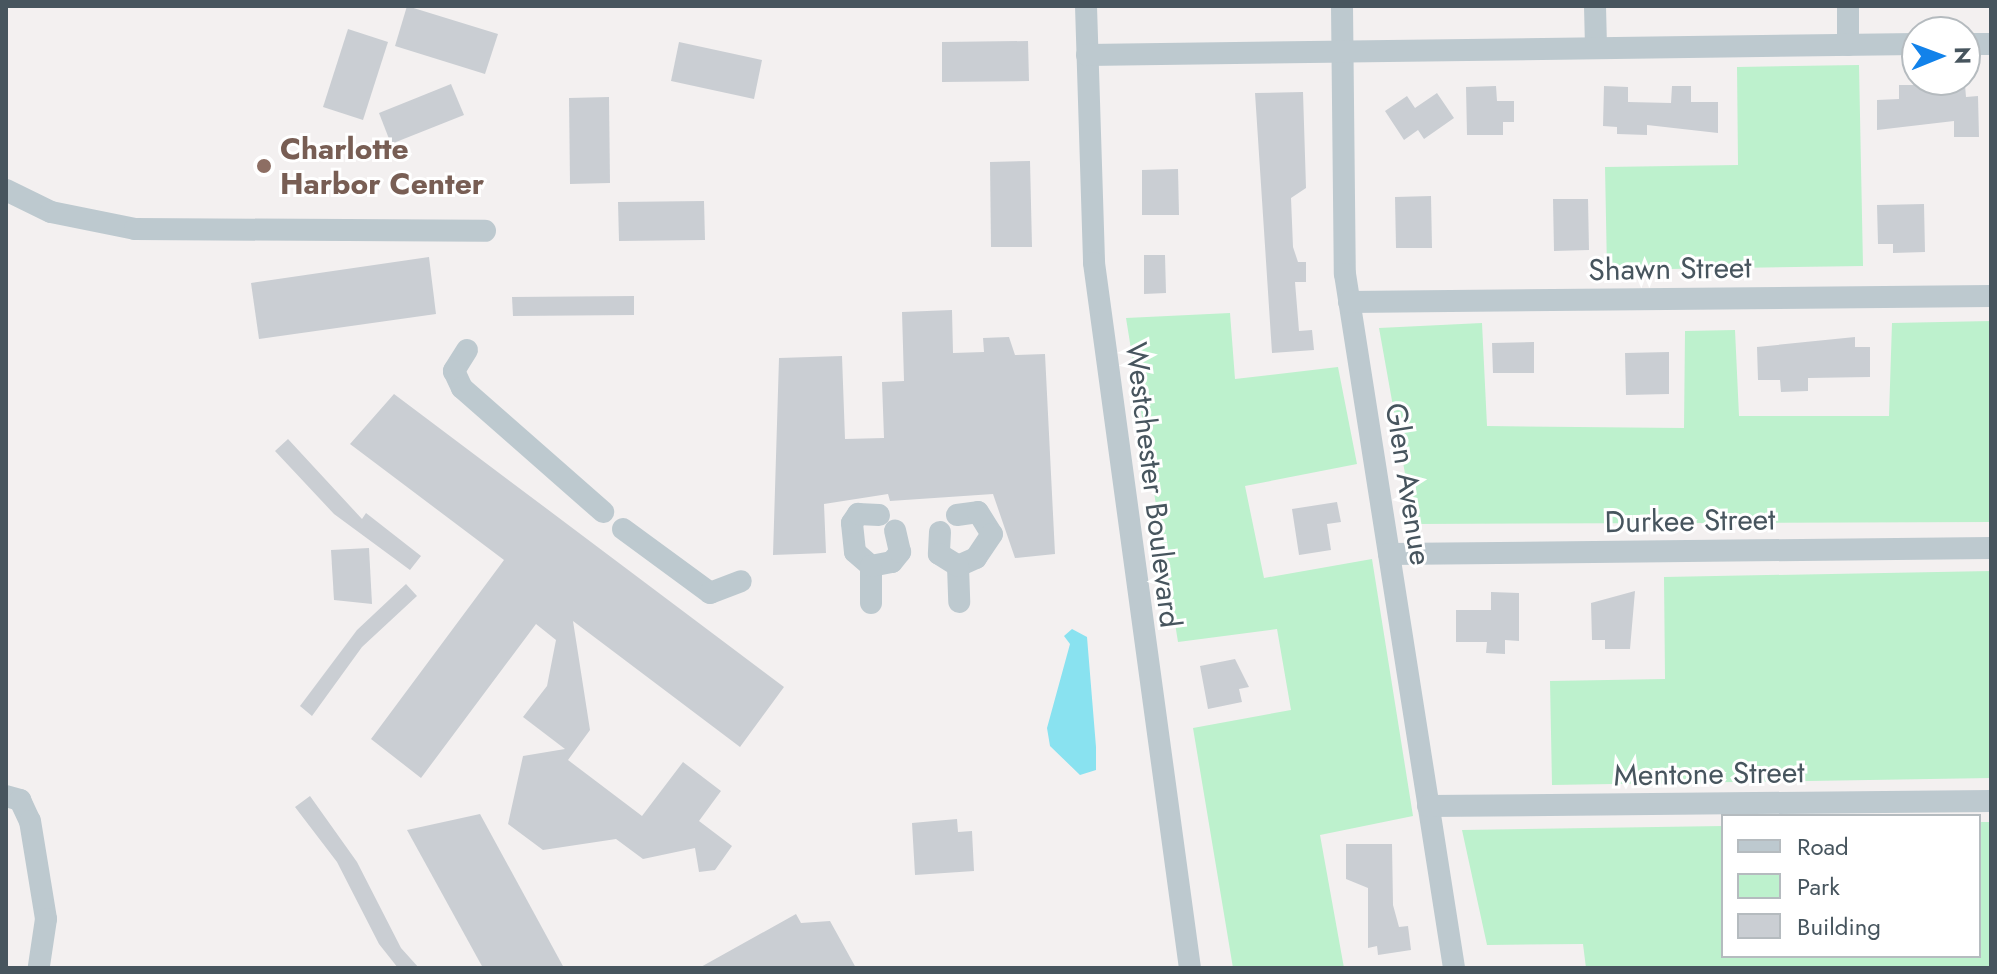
<!DOCTYPE html>
<style>
body{margin:0}
#map{position:relative;width:1997px;height:974px;overflow:hidden;background:#f3f0f0;font-family:Jost,sans-serif}
div>[style]{position:absolute}
.green>*{inset:0;background:#bdf1cd}
.water>*{inset:0;background:#89e2f0}
.building>*{inset:0;background:#caced3}
.minor>*{height:22px;margin:-11px;padding:0 11px;transform-origin:11px;border-radius:11px;background:#bdc9cf}
.dots>*{width:22px;height:22px;translate:-50% -50%;box-sizing:border-box;border:4px solid #fff;border-radius:50%}
span{translate:-50% -50%;white-space:nowrap;text-align:center;line-height:1.15;-webkit-text-stroke:6px #fff;paint-order:stroke}
.education-label{font-size:30px;color:#785e54;font-weight:700}
.left{translate:0 -50%;text-align:left}
.street-label{font-size:30px;color:#47555e}
.frame{position:absolute;inset:0;border:8px solid #47555e;pointer-events:none}
.legend{position:absolute;left:1721px;top:814px;width:260px;height:144px;box-sizing:border-box;background:#fff;border:2px solid #b5bbbf;margin:0;padding:10px 14px;list-style:none;font-size:24px;color:#47555e}
.legend li{display:flex;align-items:center;gap:16px;height:40px}
.legend b{width:40px;border:2px solid #b5bbbf}
.north{position:absolute;left:1901px;top:16px;width:80px;height:80px;box-sizing:border-box;background:#fff;border:2px solid #b5bbbf;border-radius:50%;rotate:89deg;font-size:22px;font-weight:700;line-height:32px;text-align:center;color:#47555e}
.north::after{content:'';display:block;margin:auto;width:28px;height:36px;background:#1282ea;clip-path:polygon(50% 0,100% 100%,50% 72%,0 100%)}
</style>
<div id="map">
<div class="green">
<div style="clip-path:polygon(1859px 65px,1863px 266px,1607px 270px,1605px 167px,1738px 165px,1737px 67px)"></div>
<div style="clip-path:polygon(1230px 313px,1235px 379px,1338px 367px,1357px 464px,1245px 486px,1264px 578px,1372px 559px,1413px 816px,1320px 835px,1344px 968px,1233px 968px,1193px 728px,1291px 710px,1277px 629px,1178px 642px,1126px 318px)"></div>
<div style="clip-path:polygon(1991px 321px,1991px 522px,1414px 524px,1379px 328px,1482px 323px,1487px 426px,1684px 428px,1685px 331px,1735px 330px,1739px 416px,1889px 416px,1892px 323px)"></div>
<div style="clip-path:polygon(1991px 571px,1991px 778px,1552px 785px,1550px 681px,1665px 679px,1664px 577px)"></div>
<div style="clip-path:polygon(1979px 822px,1991px 822px,1991px 968px,1586px 968px,1583px 944px,1487px 945px,1462px 830px,1723px 826px,1723px 956px,1979px 956px)"></div>
</div>
<div class="water">
<div style="clip-path:polygon(1072px 629px,1087px 637px,1096px 747px,1096px 770px,1080px 775px,1050px 746px,1047px 728px,1070px 644px,1064px 636px)"></div>
</div>
<div class="building">
<div style="clip-path:polygon(407px 6px,498px 34px,485px 74px,395px 46px)"></div>
<div style="clip-path:polygon(348px 29px,388px 42px,363px 120px,323px 107px)"></div>
<div style="clip-path:polygon(1028px 41px,1029px 81px,942px 82px,942px 42px)"></div>
<div style="clip-path:polygon(679px 42px,762px 60px,754px 99px,671px 81px)"></div>
<div style="clip-path:polygon(451px 84px,464px 115px,391px 144px,379px 113px)"></div>
<div style="clip-path:polygon(1899px 85px,1965px 85px,1966px 97px,1978px 96px,1979px 137px,1954px 137px,1954px 121px,1877px 130px,1877px 100px,1899px 99px)"></div>
<div style="clip-path:polygon(1496px 86px,1497px 101px,1514px 101px,1514px 122px,1503px 122px,1503px 135px,1467px 135px,1466px 87px)"></div>
<div style="clip-path:polygon(1604px 86px,1628px 87px,1628px 102px,1671px 103px,1672px 86px,1691px 86px,1691px 102px,1718px 102px,1718px 133px,1647px 125px,1647px 135px,1617px 134px,1617px 127px,1603px 126px)"></div>
<div style="clip-path:polygon(1303px 92px,1306px 188px,1291px 198px,1293px 247px,1298px 262px,1306px 262px,1306px 282px,1295px 282px,1299px 331px,1312px 330px,1314px 350px,1272px 353px,1255px 93px)"></div>
<div style="clip-path:polygon(1437px 93px,1454px 118px,1424px 139px,1418px 130px,1404px 140px,1385px 111px,1407px 96px,1415px 108px)"></div>
<div style="clip-path:polygon(609px 97px,610px 183px,570px 184px,569px 98px)"></div>
<div style="clip-path:polygon(1030px 161px,1032px 247px,991px 247px,990px 162px)"></div>
<div style="clip-path:polygon(1178px 169px,1179px 215px,1142px 215px,1142px 170px)"></div>
<div style="clip-path:polygon(1431px 196px,1432px 248px,1396px 248px,1395px 197px)"></div>
<div style="clip-path:polygon(1553px 199px,1588px 199px,1589px 250px,1554px 251px)"></div>
<div style="clip-path:polygon(704px 201px,705px 240px,619px 241px,618px 202px)"></div>
<div style="clip-path:polygon(1924px 204px,1925px 252px,1893px 253px,1893px 244px,1878px 244px,1877px 205px)"></div>
<div style="clip-path:polygon(1144px 255px,1165px 255px,1166px 293px,1144px 294px)"></div>
<div style="clip-path:polygon(429px 257px,436px 314px,259px 339px,251px 283px)"></div>
<div style="clip-path:polygon(634px 296px,634px 315px,513px 316px,512px 297px)"></div>
<div style="clip-path:polygon(952px 310px,953px 353px,984px 352px,983px 338px,1009px 337px,1015px 355px,1045px 354px,1055px 554px,1015px 558px,993px 494px,890px 501px,888px 494px,824px 504px,826px 553px,773px 555px,779px 358px,842px 356px,845px 439px,884px 438px,882px 382px,904px 381px,902px 312px)"></div>
<div style="clip-path:polygon(1855px 337px,1855px 347px,1870px 347px,1870px 377px,1808px 378px,1808px 391px,1781px 392px,1780px 380px,1758px 380px,1757px 347px)"></div>
<div style="clip-path:polygon(1534px 342px,1534px 373px,1493px 373px,1492px 343px)"></div>
<div style="clip-path:polygon(1669px 352px,1669px 394px,1626px 395px,1625px 353px)"></div>
<div style="clip-path:polygon(394px 394px,784px 687px,740px 747px,573px 621px,590px 730px,568px 760px,642px 816px,683px 762px,721px 791px,699px 821px,732px 846px,715px 870px,699px 872px,695px 848px,643px 859px,616px 839px,543px 850px,508px 824px,523px 756px,565px 749px,523px 717px,547px 686px,556px 640px,536px 624px,421px 778px,371px 739px,504px 560px,350px 444px)"></div>
<div style="clip-path:polygon(288px 439px,362px 519px,366px 513px,421px 556px,410px 570px,334px 514px,275px 451px)"></div>
<div style="clip-path:polygon(1337px 502px,1341px 522px,1327px 524px,1331px 550px,1299px 555px,1292px 509px)"></div>
<div style="clip-path:polygon(369px 548px,372px 604px,334px 600px,331px 550px)"></div>
<div style="clip-path:polygon(406px 584px,417px 596px,362px 647px,312px 716px,300px 706px,357px 630px)"></div>
<div style="clip-path:polygon(1635px 591px,1630px 649px,1605px 649px,1605px 640px,1592px 640px,1591px 603px)"></div>
<div style="clip-path:polygon(1491px 592px,1519px 593px,1519px 641px,1505px 640px,1505px 654px,1486px 653px,1487px 642px,1456px 642px,1456px 610px,1491px 610px)"></div>
<div style="clip-path:polygon(1235px 659px,1249px 687px,1239px 689px,1242px 702px,1208px 709px,1200px 666px)"></div>
<div style="clip-path:polygon(310px 796px,357px 862px,401px 948px,419px 968px,398px 968px,379px 944px,337px 862px,295px 807px)"></div>
<div style="clip-path:polygon(480px 814px,564px 968px,483px 968px,407px 830px)"></div>
<div style="clip-path:polygon(957px 819px,958px 832px,972px 831px,974px 871px,915px 875px,912px 823px)"></div>
<div style="clip-path:polygon(1346px 844px,1392px 844px,1393px 905px,1399px 927px,1408px 926px,1411px 950px,1378px 955px,1377px 946px,1368px 948px,1368px 888px,1346px 879px)"></div>
<div style="clip-path:polygon(796px 914px,801px 923px,830px 921px,856px 968px,699px 968px)"></div>
</div>
<div class="minor">
<div style="left:1086px;top:6px;width:257px;rotate:88.2deg"></div>
<div style="left:1094px;top:263px;width:712px;rotate:82.25deg"></div>
<div style="left:1342px;top:6px;width:268px;rotate:89.4deg"></div>
<div style="left:1345px;top:274px;width:703px;rotate:81.07deg"></div>
<div style="left:1595px;top:6px;width:41px;rotate:88.6deg"></div>
<div style="left:1848px;top:6px;width:39px;rotate:90deg"></div>
<div style="left:1965px;top:44px;width:26px"></div>
<div style="left:1087px;top:55px;width:830px;rotate:-0.76deg"></div>
<div style="left:6px;top:190px;width:50px;rotate:26.1deg"></div>
<div style="left:51px;top:212px;width:86px;rotate:11.4deg"></div>
<div style="left:135px;top:229px;width:350px;rotate:0.3deg"></div>
<div style="left:1349px;top:302px;width:642px;rotate:-0.54deg"></div>
<div style="left:467px;top:350px;width:25px;rotate:122deg"></div>
<div style="left:454px;top:371px;width:19px;rotate:65deg"></div>
<div style="left:462px;top:388px;width:188px;rotate:41.3deg"></div>
<div style="left:957px;top:515px;width:21px;rotate:-8deg"></div>
<div style="left:978px;top:512px;width:26px;rotate:58deg"></div>
<div style="left:992px;top:534px;width:29px;rotate:124deg"></div>
<div style="left:976px;top:558px;width:20px;rotate:156deg"></div>
<div style="left:958px;top:566px;width:36px;rotate:88deg"></div>
<div style="left:623px;top:529px;width:108px;rotate:36.3deg"></div>
<div style="left:710px;top:593px;width:33px;rotate:-21deg"></div>
<div style="left:940px;top:532px;width:22px;rotate:93deg"></div>
<div style="left:939px;top:554px;width:22px;rotate:32deg"></div>
<div style="left:1389px;top:554px;width:602px;rotate:-0.57deg"></div>
<div style="left:871px;top:566px;width:21px;rotate:-139deg"></div>
<div style="left:855px;top:552px;width:29px;rotate:-96deg"></div>
<div style="left:852px;top:523px;width:11px;rotate:-56deg"></div>
<div style="left:858px;top:514px;width:21px;rotate:3deg"></div>
<div style="left:871px;top:603px;width:37px;rotate:-90deg"></div>
<div style="left:871px;top:566px;width:21px;rotate:-11deg"></div>
<div style="left:892px;top:562px;width:13px;rotate:-51deg"></div>
<div style="left:900px;top:552px;width:22px;rotate:-103deg"></div>
<div style="left:6px;top:796px;width:15px;rotate:16deg"></div>
<div style="left:20px;top:800px;width:23px;rotate:65deg"></div>
<div style="left:30px;top:821px;width:99px;rotate:80.7deg"></div>
<div style="left:46px;top:919px;width:48px;rotate:98.5deg"></div>
<div style="left:1428px;top:806px;width:563px;rotate:-0.51deg"></div>
</div>
<div class="dots">
<div style="left:264px;top:166px;background:#8d6e63"></div>
</div>
<div class="education-label">
<span class="left" style="left:280px;top:166px">Charlotte<br>Harbor Center</span>
</div>
<div class="street-label">
<span style="left:1670px;top:269px;rotate:-1deg">Shawn Street</span>
<span style="left:1408px;top:484px;rotate:81deg">Glen Avenue</span>
<span style="left:1153px;top:485px;rotate:83deg">Westchester Boulevard</span>
<span style="left:1690px;top:521px;rotate:-1deg">Durkee Street</span>
<span style="left:1709px;top:774px;rotate:-1deg">Mentone Street</span>
</div>
<div class="frame"></div>
<ul class="legend">
<li><b style="height:10px;background:#bdc9cf"></b>Road</li>
<li><b style="height:22px;background:#bdf1cd"></b>Park</li>
<li><b style="height:22px;background:#caced3"></b>Building</li>
</ul>
<div class="north">N</div>
</div>
